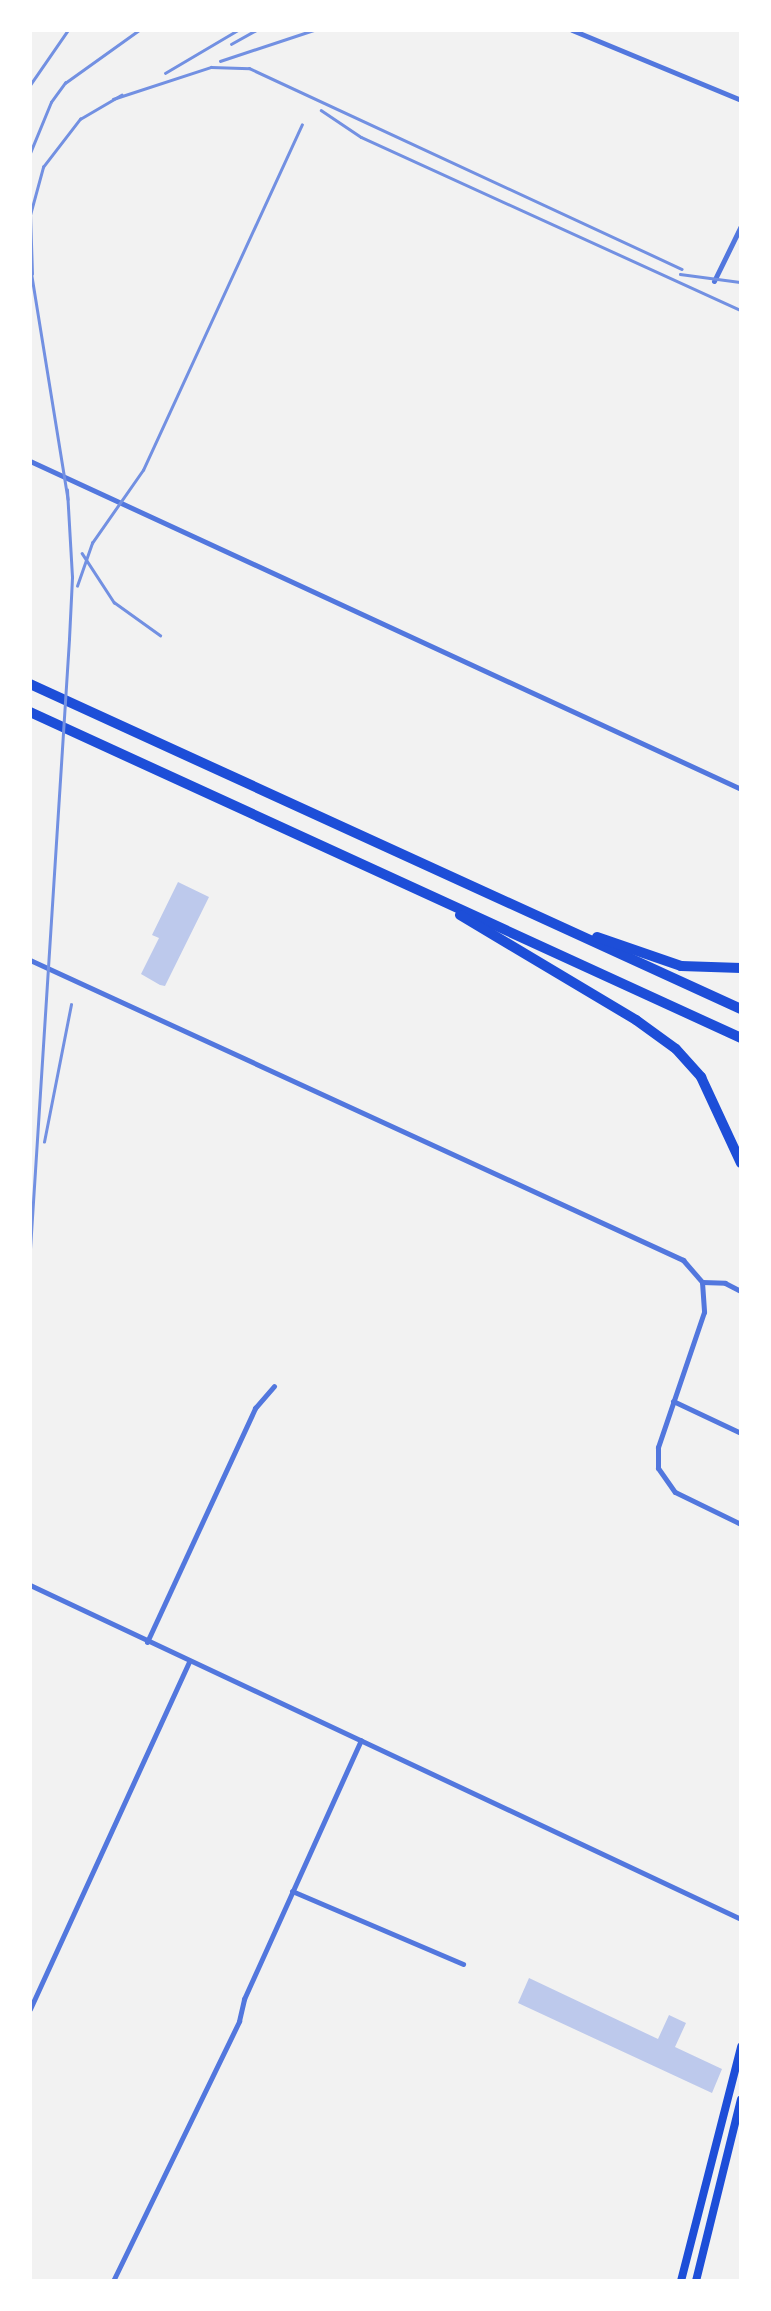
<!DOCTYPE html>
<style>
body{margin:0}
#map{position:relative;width:771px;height:2311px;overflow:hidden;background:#f2f2f2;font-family:"Titillium Web",sans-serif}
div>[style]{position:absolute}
.building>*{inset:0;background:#bdc9ec}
.minor>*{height:5px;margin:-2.5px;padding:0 2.5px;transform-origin:2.5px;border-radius:2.5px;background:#5277de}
.secondary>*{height:8px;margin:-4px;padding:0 4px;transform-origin:4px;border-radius:4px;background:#1d4ed8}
.motorway>*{height:10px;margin:-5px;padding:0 5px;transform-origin:5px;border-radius:5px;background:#1d4ed8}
.rail>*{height:2.5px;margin:-1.25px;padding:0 1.25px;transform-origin:1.25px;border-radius:1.25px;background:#7290e2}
span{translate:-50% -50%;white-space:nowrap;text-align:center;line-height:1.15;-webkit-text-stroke:6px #fff;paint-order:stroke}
.frame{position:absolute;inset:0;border:32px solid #fff;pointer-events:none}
</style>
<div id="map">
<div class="building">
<div style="clip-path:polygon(178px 882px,209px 897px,165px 986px,160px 985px,141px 974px,159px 938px,152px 935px)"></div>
<div style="clip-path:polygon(529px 1978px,658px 2039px,669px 2015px,686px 2023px,675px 2047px,722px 2069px,712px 2093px,518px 2003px)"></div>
</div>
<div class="minor">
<div style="left:572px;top:30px;width:183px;rotate:22.5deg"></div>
<div style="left:714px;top:281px;width:61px;rotate:-63.9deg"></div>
<div style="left:30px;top:461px;width:783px;rotate:24.76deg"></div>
<div style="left:30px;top:960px;width:719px;rotate:24.67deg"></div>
<div style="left:683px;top:1260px;width:29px;rotate:49deg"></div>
<div style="left:702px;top:1282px;width:30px;rotate:86deg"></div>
<div style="left:704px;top:1312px;width:143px;rotate:108.8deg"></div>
<div style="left:658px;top:1447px;width:21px;rotate:90deg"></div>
<div style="left:658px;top:1468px;width:29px;rotate:55deg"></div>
<div style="left:675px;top:1492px;width:73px;rotate:25.9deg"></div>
<div style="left:702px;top:1282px;width:23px;rotate:2deg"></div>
<div style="left:725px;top:1283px;width:18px;rotate:27deg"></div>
<div style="left:673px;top:1401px;width:75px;rotate:25.2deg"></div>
<div style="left:30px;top:1585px;width:786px;rotate:25.16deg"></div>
<div style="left:147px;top:1642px;width:258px;rotate:-65.2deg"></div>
<div style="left:255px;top:1408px;width:29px;rotate:-49deg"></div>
<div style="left:292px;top:1891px;width:186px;rotate:23.1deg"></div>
<div style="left:30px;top:2009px;width:382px;rotate:-65.4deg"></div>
<div style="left:113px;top:2281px;width:289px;rotate:-64.1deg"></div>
<div style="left:239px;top:2021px;width:23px;rotate:-77deg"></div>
<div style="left:244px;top:1999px;width:284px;rotate:-65.7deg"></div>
</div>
<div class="secondary">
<div style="left:681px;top:2281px;width:242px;rotate:-75.6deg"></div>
<div style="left:696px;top:2281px;width:187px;rotate:-76.1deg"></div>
</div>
<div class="motorway">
<div style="left:30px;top:684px;width:782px;rotate:24.57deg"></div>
<div style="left:30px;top:712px;width:782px;rotate:24.63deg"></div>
<div style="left:460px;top:915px;width:205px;rotate:30.8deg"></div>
<div style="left:636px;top:1020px;width:49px;rotate:35.9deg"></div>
<div style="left:676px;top:1049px;width:38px;rotate:48deg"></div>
<div style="left:701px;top:1077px;width:95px;rotate:65.1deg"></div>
<div style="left:597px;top:937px;width:89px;rotate:19deg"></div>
<div style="left:681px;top:966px;width:60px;rotate:1.9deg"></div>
</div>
<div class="rail">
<div style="left:231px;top:44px;width:29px;rotate:-29deg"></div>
<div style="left:220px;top:61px;width:99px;rotate:-18.3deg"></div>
<div style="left:165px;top:73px;width:85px;rotate:-30.5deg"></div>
<div style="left:30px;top:85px;width:67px;rotate:-55.4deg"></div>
<div style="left:113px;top:99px;width:103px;rotate:-18.1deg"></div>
<div style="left:211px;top:67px;width:38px;rotate:2deg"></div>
<div style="left:249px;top:68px;width:477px;rotate:24.9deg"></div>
<div style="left:321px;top:110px;width:48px;rotate:34deg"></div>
<div style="left:361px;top:137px;width:418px;rotate:24.5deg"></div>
<div style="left:30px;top:153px;width:55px;rotate:-67.6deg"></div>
<div style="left:51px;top:102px;width:24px;rotate:-54deg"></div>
<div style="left:65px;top:83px;width:91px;rotate:-35.6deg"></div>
<div style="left:30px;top:264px;width:238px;rotate:80.8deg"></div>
<div style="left:32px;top:274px;width:59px;rotate:-91.9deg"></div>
<div style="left:30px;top:215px;width:50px;rotate:-74.8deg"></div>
<div style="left:43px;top:167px;width:61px;rotate:-52.4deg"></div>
<div style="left:80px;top:119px;width:48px;rotate:-30.3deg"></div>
<div style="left:680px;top:274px;width:62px;rotate:7.5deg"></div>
<div style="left:82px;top:553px;width:59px;rotate:56.9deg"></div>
<div style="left:114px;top:602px;width:57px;rotate:35.7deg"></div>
<div style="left:77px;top:586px;width:46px;rotate:-70.8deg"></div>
<div style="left:92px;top:543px;width:89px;rotate:-55.1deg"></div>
<div style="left:143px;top:470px;width:380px;rotate:-65.3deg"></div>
<div style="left:44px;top:1142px;width:140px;rotate:-78.9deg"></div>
<div style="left:30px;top:1249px;width:611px;rotate:-86.34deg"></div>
<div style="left:69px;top:639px;width:62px;rotate:-87.2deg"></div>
<div style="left:72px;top:577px;width:87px;rotate:-93.3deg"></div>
</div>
<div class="frame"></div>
</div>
